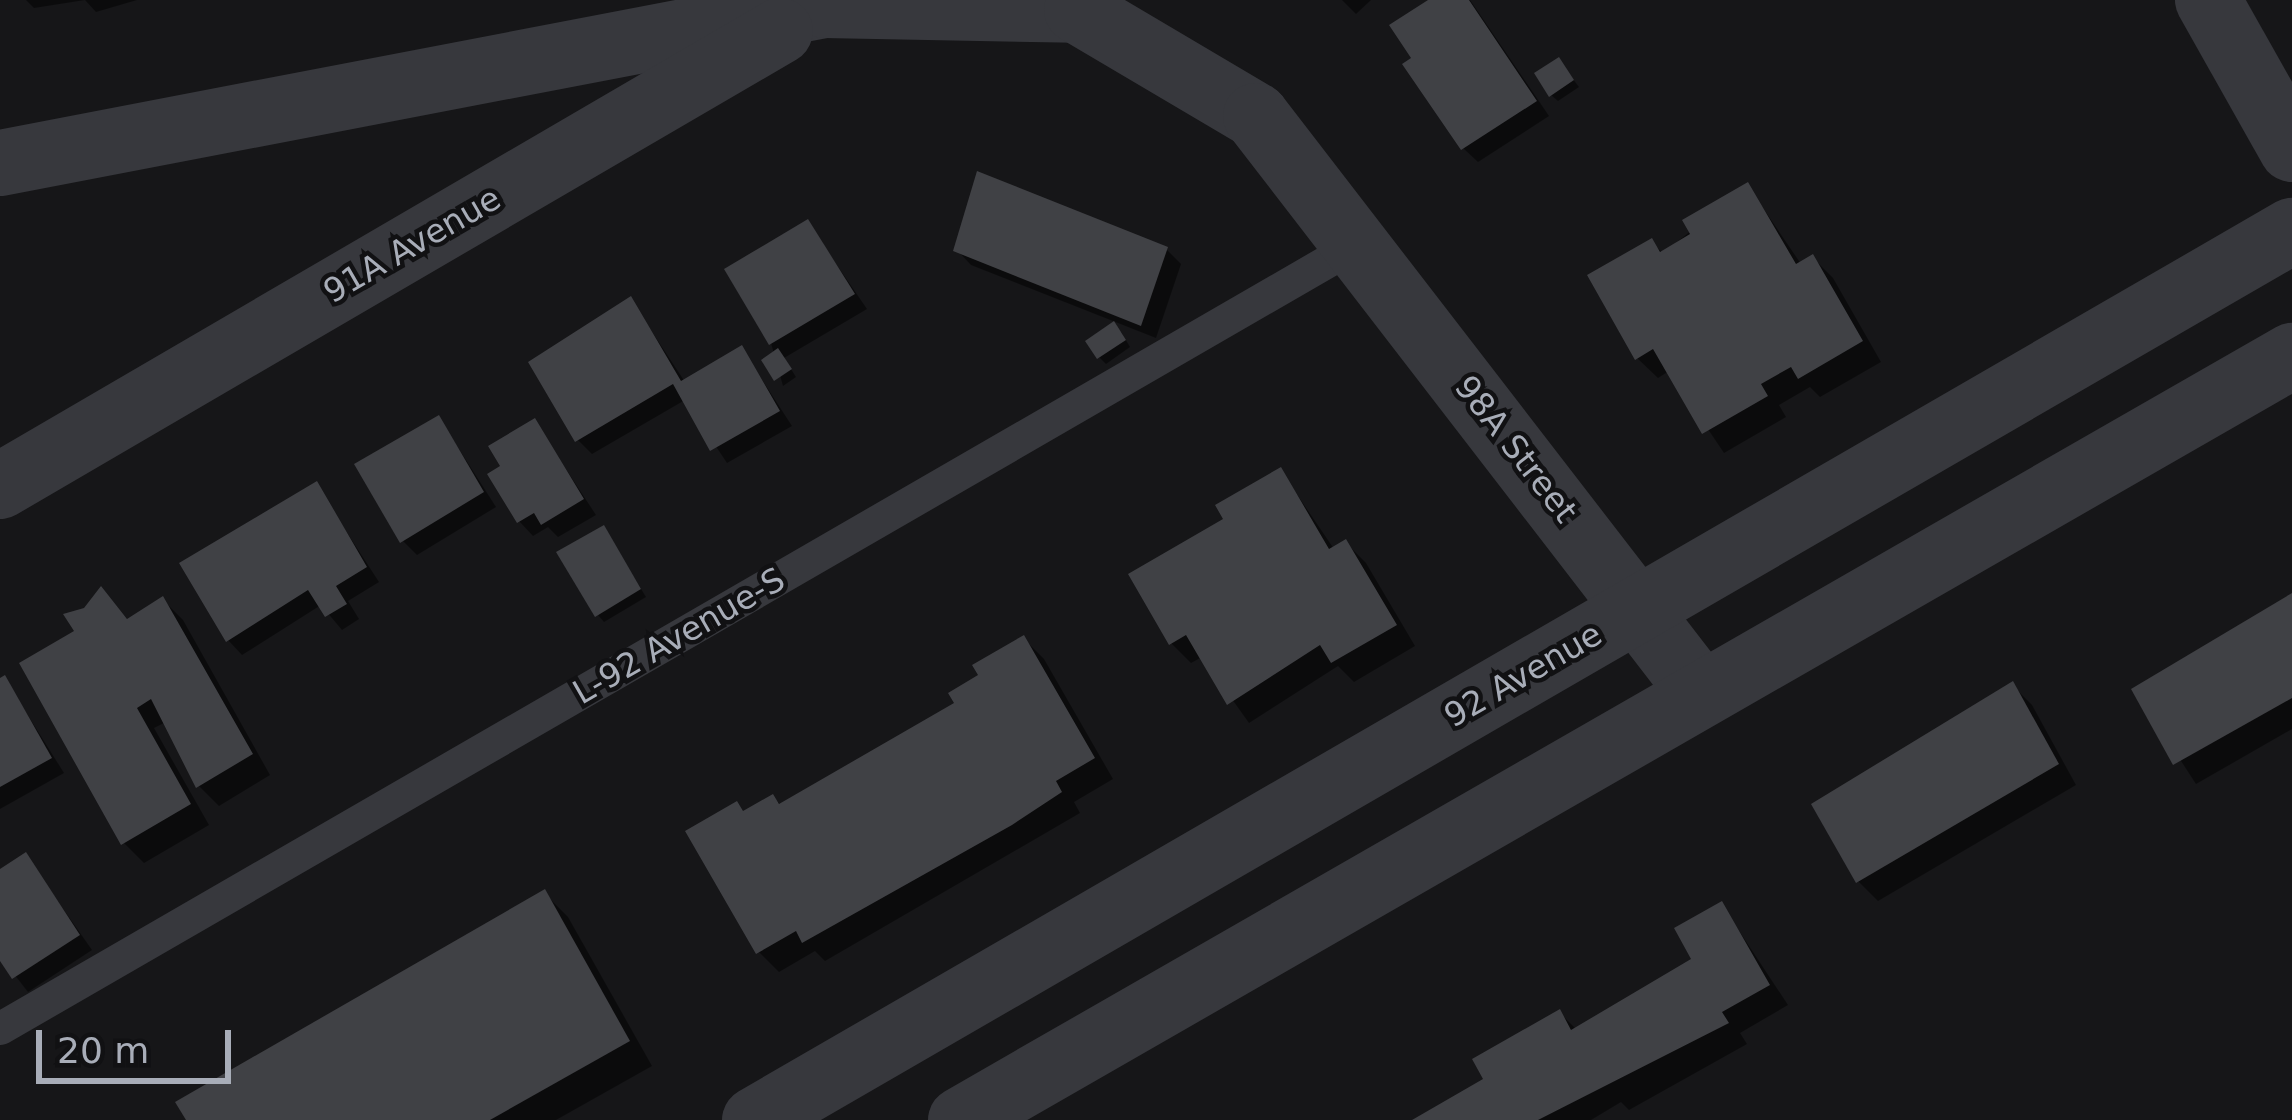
<!DOCTYPE html>
<style>
body{margin:0}
#map{position:relative;width:2292px;height:1120px;overflow:hidden;background:#161618;font-family:"DejaVu Sans",sans-serif}
div>[style]{position:absolute}
.shadow>*{inset:0;background:#0007}
.building>*{inset:0;background:#404145}
.service>*{height:33px;margin:-16.5px;padding:0 16.5px;transform-origin:16.5px;border-radius:16.5px;background:#37383d}
.minor>*{height:66px;margin:-33px;padding:0 33px;transform-origin:33px;border-radius:33px;background:#37383d}
.tertiary>*{height:66px;margin:-33px;padding:0 33px;transform-origin:33px;border-radius:33px;background:#37383d}
span{translate:-50% -50%;white-space:nowrap;text-align:center;line-height:1.15;-webkit-text-stroke:9px #111113;paint-order:stroke}
.street-label{font-size:33px;color:#a8adb8}
.scale{position:absolute;left:36px;top:1030px;width:195px;height:54px;box-sizing:border-box;border:6px solid #a8adb8;border-top:0;padding-left:15px;font-size:36px;line-height:42px;white-space:nowrap;color:#a8adb8;-webkit-text-stroke:9px #111113;paint-order:stroke}
</style>
<div id="map">
<div class="shadow">
<div style="clip-path:polygon(26px 0,137px 0,96px 12px,85px 0,34px 8px)"></div>
<div style="clip-path:polygon(1342px 0,1371px 0,1356px 14px)"></div>
<div style="clip-path:polygon(1434px 0,1470px 0,1549px 116px,1478px 162px,1463px 148px)"></div>
<div style="clip-path:polygon(1559px 61px,1579px 87px,1558px 101px,1551px 95px)"></div>
<div style="clip-path:polygon(1748px 186px,1801px 264px,1813px 258px,1833px 278px,1881px 362px,1820px 397px,1810px 387px,1779px 405px,1786px 417px,1724px 453px,1669px 371px,1658px 378px,1637px 358px,1651px 242px,1663px 253px)"></div>
<div style="clip-path:polygon(808px 223px,867px 309px,784px 358px,796px 377px,783px 386px,771px 343px)"></div>
<div style="clip-path:polygon(1166px 249px,1181px 264px,1156px 338px,971px 265px,957px 250px)"></div>
<div style="clip-path:polygon(631px 300px,685px 382px,742px 349px,792px 426px,727px 463px,685px 400px,592px 454px,578px 440px)"></div>
<div style="clip-path:polygon(1121px 332px,1130px 347px,1106px 364px,1099px 357px)"></div>
<div style="clip-path:polygon(439px 418px,496px 507px,417px 555px,403px 541px)"></div>
<div style="clip-path:polygon(535px 422px,596px 515px,558px 537px,548px 527px,533px 536px,519px 521px,504px 467px)"></div>
<div style="clip-path:polygon(1281px 471px,1334px 549px,1346px 543px,1366px 563px,1415px 646px,1354px 682px,1338px 666px,1249px 723px,1202px 657px,1191px 663px,1171px 643px,1227px 520px)"></div>
<div style="clip-path:polygon(316px 485px,379px 582px,348px 601px,359px 619px,342px 630px,321px 605px,242px 655px,228px 640px)"></div>
<div style="clip-path:polygon(604px 529px,646px 597px,604px 622px,598px 615px)"></div>
<div style="clip-path:polygon(101px 591px,129px 621px,163px 600px,183px 620px,270px 775px,219px 806px,199px 786px,166px 722px,154px 728px,209px 825px,144px 863px,124px 843px,78px 632px)"></div>
<div style="clip-path:polygon(2292px 596px,2292px 729px,2196px 784px,2135px 690px)"></div>
<div style="clip-path:polygon(1024px 639px,1044px 659px,1113px 779px,1074px 802px,1080px 813px,825px 961px,815px 951px,779px 972px,759px 952px,745px 813px,773px 797px,782px 806px,958px 704px)"></div>
<div style="clip-path:polygon(5px 679px,64px 773px,0 809px,0 681px)"></div>
<div style="clip-path:polygon(2012px 685px,2032px 705px,2076px 785px,1878px 901px,1858px 881px)"></div>
<div style="clip-path:polygon(26px 856px,92px 950px,28px 992px,0 956px,0 873px)"></div>
<div style="clip-path:polygon(544px 893px,568px 917px,652px 1066px,556px 1120px,189px 1120px)"></div>
<div style="clip-path:polygon(1722px 905px,1788px 1005px,1740px 1033px,1747px 1044px,1629px 1110px,1621px 1102px,1591px 1120px,1418px 1120px,1487px 1080px,1559px 1012px,1577px 1030px,1695px 960px)"></div>
</div>
<div class="building">
<div style="clip-path:polygon(1428px 0,1469px 0,1537px 101px,1461px 150px,1402px 64px,1411px 58px,1389px 25px)"></div>
<div style="clip-path:polygon(1559px 57px,1574px 80px,1549px 97px,1534px 73px)"></div>
<div style="clip-path:polygon(977px 171px,1168px 247px,1141px 326px,953px 251px)"></div>
<div style="clip-path:polygon(1748px 182px,1796px 264px,1813px 254px,1863px 341px,1798px 379px,1791px 367px,1761px 384px,1768px 396px,1702px 434px,1653px 349px,1635px 360px,1587px 275px,1652px 238px,1660px 252px,1690px 234px,1682px 220px)"></div>
<div style="clip-path:polygon(808px 219px,855px 294px,769px 345px,724px 269px)"></div>
<div style="clip-path:polygon(631px 296px,681px 381px,742px 345px,780px 411px,710px 451px,673px 384px,575px 442px,528px 362px)"></div>
<div style="clip-path:polygon(1114px 321px,1126px 340px,1097px 359px,1085px 341px)"></div>
<div style="clip-path:polygon(778px 348px,792px 369px,774px 381px,761px 360px)"></div>
<div style="clip-path:polygon(439px 415px,484px 492px,400px 543px,354px 464px)"></div>
<div style="clip-path:polygon(535px 418px,584px 499px,541px 525px,534px 513px,517px 523px,487px 474px,500px 466px,488px 446px)"></div>
<div style="clip-path:polygon(1281px 467px,1329px 549px,1346px 539px,1397px 625px,1331px 663px,1320px 645px,1227px 705px,1186px 635px,1169px 645px,1128px 574px,1223px 519px,1215px 505px)"></div>
<div style="clip-path:polygon(317px 481px,367px 567px,336px 586px,347px 604px,325px 617px,308px 590px,226px 642px,179px 563px)"></div>
<div style="clip-path:polygon(604px 525px,641px 589px,595px 617px,556px 552px)"></div>
<div style="clip-path:polygon(101px 586px,127px 619px,163px 596px,253px 754px,196px 788px,151px 699px,137px 708px,191px 804px,121px 845px,19px 663px,74px 631px,63px 614px,84px 608px)"></div>
<div style="clip-path:polygon(2292px 593px,2292px 698px,2173px 765px,2131px 689px)"></div>
<div style="clip-path:polygon(1024px 635px,1095px 758px,1056px 781px,1062px 792px,1012px 825px,802px 943px,796px 931px,756px 954px,685px 831px,737px 801px,743px 811px,773px 794px,779px 804px,954px 703px,948px 693px,978px 675px,972px 665px)"></div>
<div style="clip-path:polygon(5px 675px,52px 758px,0 787px,0 678px)"></div>
<div style="clip-path:polygon(2013px 681px,2059px 764px,1856px 883px,1811px 804px)"></div>
<div style="clip-path:polygon(26px 852px,80px 935px,12px 979px,0 961px,0 869px)"></div>
<div style="clip-path:polygon(545px 889px,630px 1041px,490px 1120px,186px 1120px,175px 1102px)"></div>
<div style="clip-path:polygon(1722px 901px,1770px 985px,1722px 1012px,1729px 1023px,1538px 1120px,1412px 1120px,1483px 1079px,1472px 1059px,1560px 1009px,1571px 1030px,1691px 959px,1674px 928px)"></div>
</div>
<div class="service">
<div style="left:0;top:1028px;width:1567px;rotate:-30.02deg"></div>
</div>
<div class="minor">
<div style="left:0;top:163px;width:839px;rotate:-10.85deg"></div>
<div style="left:824px;top:5px;width:253px;rotate:1.1deg"></div>
<div style="left:1077px;top:10px;width:208px;rotate:30.6deg"></div>
<div style="left:1256px;top:116px;width:729px;rotate:52.36deg"></div>
<div style="left:0;top:486px;width:903px;rotate:-30.26deg"></div>
<div style="left:755px;top:1120px;width:1776px;rotate:-30.05deg"></div>
</div>
<div class="tertiary">
<div style="left:2208px;top:0;width:171px;rotate:60.6deg"></div>
<div style="left:961px;top:1120px;width:1535px;rotate:-29.86deg"></div>
</div>
<div class="street-label">
<span style="left:412px;top:245px;rotate:-30deg">91A Avenue</span>
<span style="left:1516px;top:449px;rotate:52deg">98A Street</span>
<span style="left:679px;top:636px;rotate:-30deg">L-92 Avenue-S</span>
<span style="left:1523px;top:675px;rotate:-30deg">92 Avenue</span>
</div>
<div class="scale">20 m</div>
</div>
